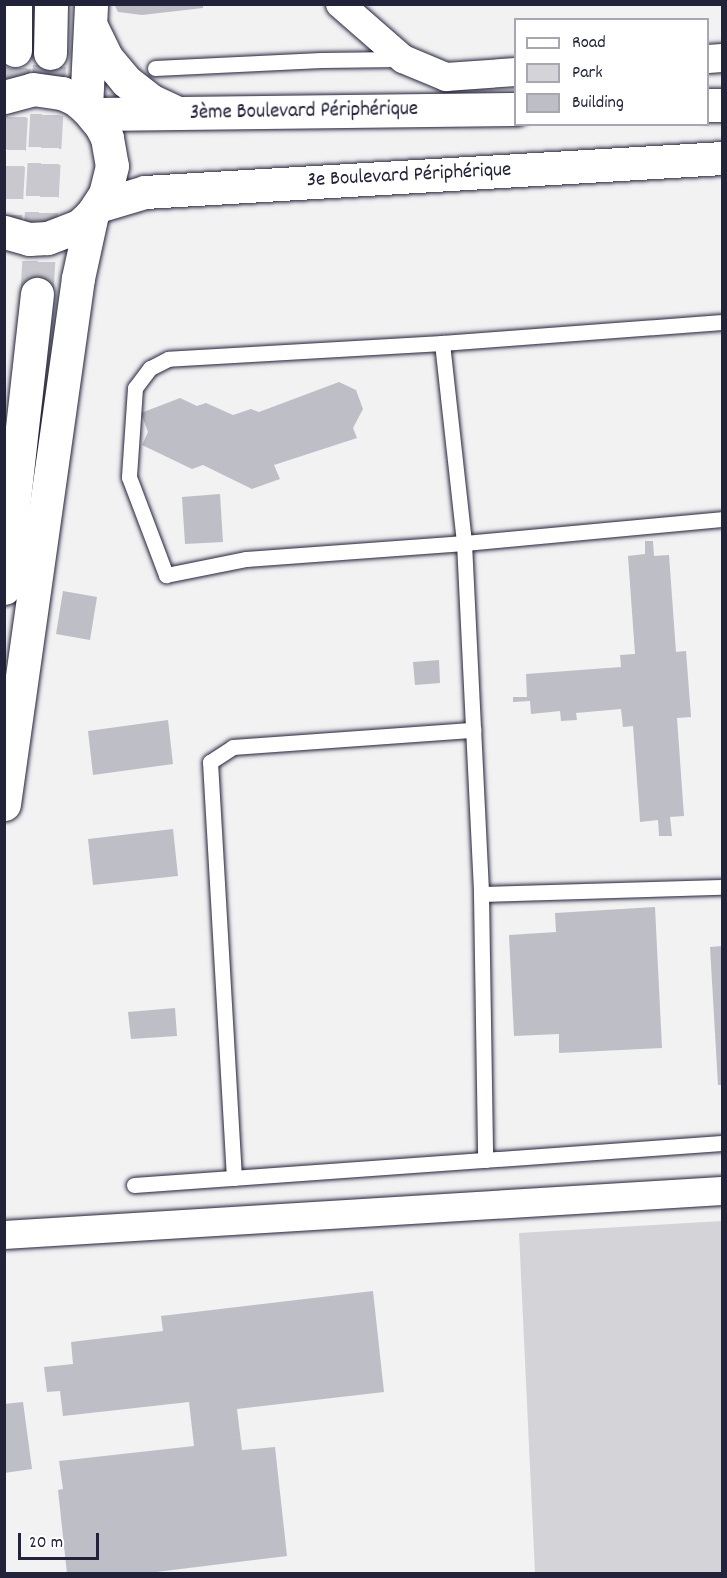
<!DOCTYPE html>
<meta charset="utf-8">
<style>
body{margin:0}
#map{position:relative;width:727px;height:1578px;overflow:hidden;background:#f2f2f3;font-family:Dekko,sans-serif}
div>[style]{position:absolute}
.green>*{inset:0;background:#d3d3d8}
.building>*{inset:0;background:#bebec6}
.trunk-tunnel>*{height:33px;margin-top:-16.5px;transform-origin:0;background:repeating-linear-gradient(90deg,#c8c8ce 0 33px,transparent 0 49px)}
.roads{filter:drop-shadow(0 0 2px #22223b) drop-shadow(0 0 2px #22223b)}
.service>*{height:15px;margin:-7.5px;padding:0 7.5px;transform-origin:7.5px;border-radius:7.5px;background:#fff}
.minor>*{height:28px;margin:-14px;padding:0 14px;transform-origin:14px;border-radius:14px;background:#fff}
.trunk>*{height:33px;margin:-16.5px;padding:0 16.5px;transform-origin:16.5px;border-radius:16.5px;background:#fff}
span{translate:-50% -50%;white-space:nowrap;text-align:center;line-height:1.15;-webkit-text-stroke:5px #fff;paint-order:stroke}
.street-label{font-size:21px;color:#22223b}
.frame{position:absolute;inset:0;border:6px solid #22223b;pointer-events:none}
.legend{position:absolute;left:514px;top:18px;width:195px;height:108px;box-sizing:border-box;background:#fff;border:2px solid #a7a7b1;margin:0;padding:8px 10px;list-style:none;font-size:18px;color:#22223b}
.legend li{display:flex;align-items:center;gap:12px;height:30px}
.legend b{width:30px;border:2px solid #a7a7b1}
.scale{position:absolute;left:18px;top:1533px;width:81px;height:27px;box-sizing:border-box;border:3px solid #22223b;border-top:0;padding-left:8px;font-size:18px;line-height:21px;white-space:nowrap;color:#22223b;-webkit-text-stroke:4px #fff;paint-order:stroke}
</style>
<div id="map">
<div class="green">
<div style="clip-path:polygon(722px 1221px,722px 1573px,535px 1573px,519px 1233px)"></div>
</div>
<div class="building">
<div style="clip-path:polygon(114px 4px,203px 4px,203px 8px,142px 15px,118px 12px)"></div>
<div style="clip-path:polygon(339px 382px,356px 390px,363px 409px,353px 428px,357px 438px,274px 465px,280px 479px,252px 489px,203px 465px,192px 469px,142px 445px,148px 432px,141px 413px,180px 398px,197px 406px,206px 403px,233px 415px,251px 409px,259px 412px)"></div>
<div style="clip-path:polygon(220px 494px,223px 542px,185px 544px,182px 497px)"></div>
<div style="clip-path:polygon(645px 541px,653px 541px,654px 556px,669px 555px,676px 652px,686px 651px,691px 717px,677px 718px,684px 816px,670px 817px,672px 836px,659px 836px,658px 820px,640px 822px,633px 726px,623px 727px,621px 709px,576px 713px,577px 720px,561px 721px,560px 711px,531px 714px,530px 701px,513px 702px,513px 697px,527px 697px,526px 674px,621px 667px,620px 655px,635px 654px,628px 556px,645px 554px)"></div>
<div style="clip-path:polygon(63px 591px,97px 597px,90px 640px,56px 634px)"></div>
<div style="clip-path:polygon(439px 660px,440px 683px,415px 685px,413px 662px)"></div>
<div style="clip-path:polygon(168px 720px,173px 764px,93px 775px,88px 731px)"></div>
<div style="clip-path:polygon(173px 829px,178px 876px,93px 885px,88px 839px)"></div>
<div style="clip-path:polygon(655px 907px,662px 1048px,559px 1053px,559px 1034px,514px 1036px,509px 935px,556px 932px,555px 913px)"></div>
<div style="clip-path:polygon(722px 946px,722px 1085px,718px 1085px,710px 947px)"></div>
<div style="clip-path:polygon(175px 1008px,177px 1036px,131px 1039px,128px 1012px)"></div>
<div style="clip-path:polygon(373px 1291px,384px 1392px,237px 1409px,242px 1450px,275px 1447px,287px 1556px,140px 1574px,67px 1574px,58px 1490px,63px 1489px,59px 1461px,194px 1446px,189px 1402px,63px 1416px,60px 1391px,47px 1392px,44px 1367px,73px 1364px,71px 1342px,163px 1331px,161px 1316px)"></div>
<div style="clip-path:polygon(23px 1402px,32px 1469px,4px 1473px,4px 1404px)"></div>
</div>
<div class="trunk-tunnel">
<div style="left:4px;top:247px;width:197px;rotate:-86.8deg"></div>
<div style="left:37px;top:294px;width:241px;rotate:-86.9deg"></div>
</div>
<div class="roads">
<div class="service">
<div style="left:155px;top:68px;width:166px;rotate:-2.8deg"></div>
<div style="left:321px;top:60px;width:79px;rotate:-0.7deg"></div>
<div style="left:722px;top:322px;width:281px;rotate:175.7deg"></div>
<div style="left:442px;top:343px;width:274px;rotate:176.7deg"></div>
<div style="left:168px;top:359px;width:20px;rotate:153deg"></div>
<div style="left:150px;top:368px;width:25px;rotate:127deg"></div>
<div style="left:135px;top:388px;width:89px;rotate:93.9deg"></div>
<div style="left:129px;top:477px;width:105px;rotate:69.3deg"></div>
<div style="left:166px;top:575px;width:82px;rotate:-11.3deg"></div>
<div style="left:246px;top:559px;width:219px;rotate:-4.2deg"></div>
<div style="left:464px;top:543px;width:259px;rotate:-5.3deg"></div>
<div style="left:442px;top:343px;width:201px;rotate:83.7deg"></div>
<div style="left:464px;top:543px;width:351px;rotate:87.2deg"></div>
<div style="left:481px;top:894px;width:266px;rotate:89.1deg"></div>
<div style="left:481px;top:894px;width:241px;rotate:-1.7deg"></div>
<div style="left:234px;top:1178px;width:417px;rotate:-93.3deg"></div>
<div style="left:210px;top:762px;width:27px;rotate:-33deg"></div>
<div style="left:233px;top:747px;width:241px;rotate:-4.1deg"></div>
<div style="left:134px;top:1185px;width:589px;rotate:-4.09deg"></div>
</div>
<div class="minor">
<div style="left:340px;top:4px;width:84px;rotate:41.1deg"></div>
<div style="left:403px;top:59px;width:47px;rotate:22.7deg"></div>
<div style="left:446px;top:77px;width:70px;rotate:-4.1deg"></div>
<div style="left:708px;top:59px;width:14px;rotate:-4deg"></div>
<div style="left:4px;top:1235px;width:719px;rotate:-3.51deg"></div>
</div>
<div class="trunk">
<div style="left:92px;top:28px;width:32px;rotate:64deg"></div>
<div style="left:106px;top:57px;width:31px;rotate:50deg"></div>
<div style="left:126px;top:81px;width:33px;rotate:38deg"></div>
<div style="left:152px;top:101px;width:26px;rotate:25deg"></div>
<div style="left:15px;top:50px;width:46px;rotate:-90deg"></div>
<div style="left:50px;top:53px;width:49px;rotate:-88.8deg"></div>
<div style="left:4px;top:97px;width:30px;rotate:-15deg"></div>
<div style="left:33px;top:89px;width:29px;rotate:8deg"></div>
<div style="left:62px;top:93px;width:14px;rotate:25deg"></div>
<div style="left:75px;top:99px;width:14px;rotate:39deg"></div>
<div style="left:86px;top:108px;width:23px;rotate:50deg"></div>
<div style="left:101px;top:126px;width:13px;rotate:63deg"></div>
<div style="left:107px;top:138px;width:28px;rotate:80deg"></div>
<div style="left:112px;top:166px;width:29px;rotate:104deg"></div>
<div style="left:105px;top:194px;width:24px;rotate:123deg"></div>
<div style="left:92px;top:214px;width:18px;rotate:137deg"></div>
<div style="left:79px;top:226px;width:34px;rotate:159deg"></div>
<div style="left:47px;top:238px;width:18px;rotate:177deg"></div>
<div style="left:29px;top:239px;width:26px;rotate:-164deg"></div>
<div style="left:708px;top:105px;width:14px"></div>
<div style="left:86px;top:108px;width:104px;rotate:-87.2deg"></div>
<div style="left:93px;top:114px;width:423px;rotate:-0.7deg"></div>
<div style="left:98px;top:206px;width:49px;rotate:-16.6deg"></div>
<div style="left:145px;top:192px;width:578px;rotate:-3.37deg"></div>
<div style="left:4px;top:588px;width:296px;rotate:-83.6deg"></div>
<div style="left:4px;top:804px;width:531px;rotate:-81.99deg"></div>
<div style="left:78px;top:278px;width:66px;rotate:-77.7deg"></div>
</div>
</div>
<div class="street-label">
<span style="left:304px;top:112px;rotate:-1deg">3ème Boulevard Périphérique</span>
<span style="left:409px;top:176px;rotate:-3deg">3e Boulevard Périphérique</span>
</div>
<div class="frame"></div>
<ul class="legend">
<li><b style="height:8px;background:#fff"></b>Road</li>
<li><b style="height:16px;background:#d3d3d8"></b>Park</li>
<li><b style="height:16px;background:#bebec6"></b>Building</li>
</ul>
<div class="scale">20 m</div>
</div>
